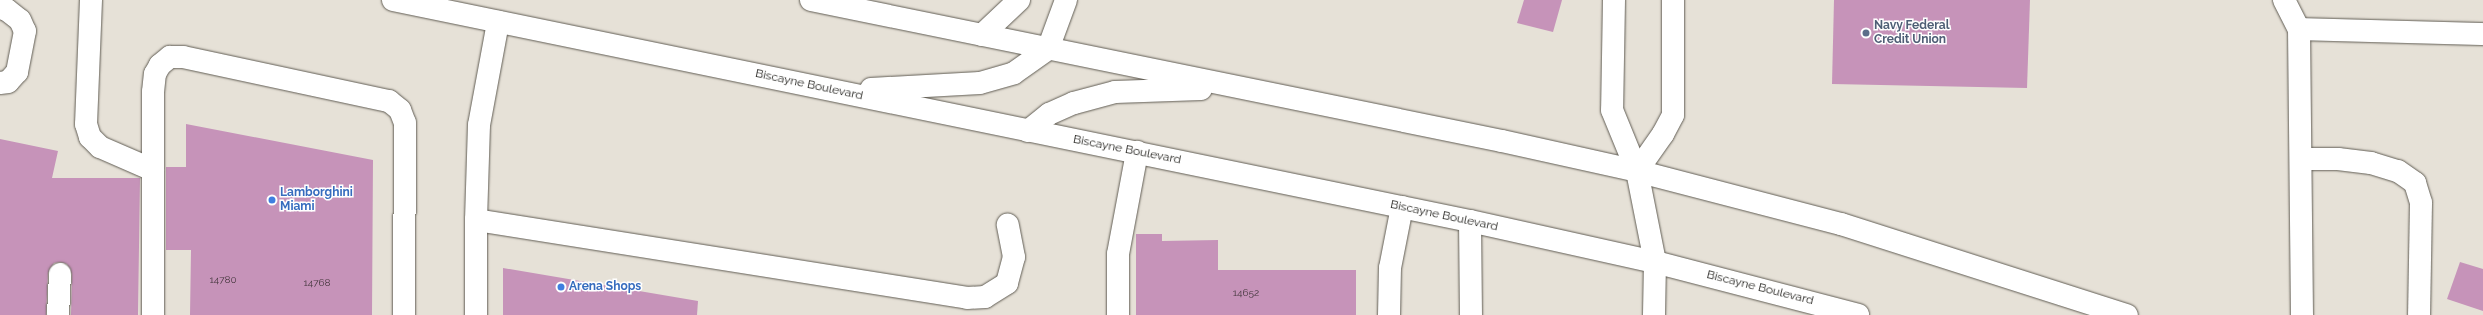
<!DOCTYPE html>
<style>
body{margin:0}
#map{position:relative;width:2483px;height:315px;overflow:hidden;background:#e6e1d7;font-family:Raleway,sans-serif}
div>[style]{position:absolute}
.building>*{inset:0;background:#c693b9}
.roads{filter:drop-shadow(0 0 1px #615d54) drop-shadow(0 0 1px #615d54)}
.minor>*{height:22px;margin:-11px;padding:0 11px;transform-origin:11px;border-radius:11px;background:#fff}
.major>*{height:22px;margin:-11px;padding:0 11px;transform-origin:11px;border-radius:11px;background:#fff}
.dots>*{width:11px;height:11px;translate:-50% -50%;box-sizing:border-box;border:2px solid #fff;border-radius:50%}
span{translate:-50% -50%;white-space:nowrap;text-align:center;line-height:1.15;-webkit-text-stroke:3px #fff;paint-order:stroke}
.number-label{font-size:10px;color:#46383f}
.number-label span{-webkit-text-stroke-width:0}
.service-label{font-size:12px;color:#4e5e75;font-weight:700}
.left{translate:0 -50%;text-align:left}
.street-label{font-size:12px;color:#1b1a16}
.shop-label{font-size:12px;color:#366cbe;font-weight:700}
</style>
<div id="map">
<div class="building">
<div style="clip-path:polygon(1524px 0,1562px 0,1553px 32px,1517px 23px)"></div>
<div style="clip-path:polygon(1834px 0,2030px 0,2027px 88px,1832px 84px)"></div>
<div style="clip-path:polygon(186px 124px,373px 160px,372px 315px,190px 315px,191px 250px,166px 250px,166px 167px,186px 167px)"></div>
<div style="clip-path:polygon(0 139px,58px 151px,52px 178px,140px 178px,138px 315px,71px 315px,72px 274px,67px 264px,60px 262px,54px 263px,48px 273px,46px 315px,0 315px)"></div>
<div style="clip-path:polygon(1136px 234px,1162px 234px,1162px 241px,1218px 240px,1218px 270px,1356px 270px,1356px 315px,1136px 315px)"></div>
<div style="clip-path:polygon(2460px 262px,2483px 269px,2483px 311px,2447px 299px)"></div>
<div style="clip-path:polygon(503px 268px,698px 301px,697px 315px,503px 315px)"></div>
</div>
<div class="roads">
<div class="minor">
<div style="left:91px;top:0;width:124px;rotate:92.3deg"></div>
<div style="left:86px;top:124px;width:14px;rotate:73deg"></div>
<div style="left:90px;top:137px;width:14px;rotate:45deg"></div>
<div style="left:100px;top:147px;width:58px;rotate:23.5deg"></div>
<div style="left:1614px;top:0;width:110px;rotate:91deg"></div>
<div style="left:1612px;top:110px;width:66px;rotate:67.7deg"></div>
<div style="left:1637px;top:171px;width:93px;rotate:78.8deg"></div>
<div style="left:1655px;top:262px;width:53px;rotate:91.1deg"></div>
<div style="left:2284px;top:0;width:33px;rotate:63deg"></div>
<div style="left:2299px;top:29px;width:286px;rotate:89.4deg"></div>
<div style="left:0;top:8px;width:7px;rotate:16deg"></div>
<div style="left:7px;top:10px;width:16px;rotate:38deg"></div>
<div style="left:20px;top:20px;width:12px;rotate:66deg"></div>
<div style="left:25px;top:31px;width:42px;rotate:101deg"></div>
<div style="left:17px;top:72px;width:13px;rotate:132deg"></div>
<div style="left:8px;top:82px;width:8px;rotate:173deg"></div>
<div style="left:2299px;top:29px;width:184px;rotate:1.6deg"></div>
<div style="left:982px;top:35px;width:51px;rotate:-43.4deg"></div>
<div style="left:1048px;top:49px;width:52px;rotate:-69.8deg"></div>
<div style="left:2301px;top:159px;width:37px"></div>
<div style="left:2338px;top:159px;width:33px;rotate:7deg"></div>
<div style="left:2371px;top:163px;width:28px;rotate:17deg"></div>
<div style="left:2398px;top:171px;width:21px;rotate:35deg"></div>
<div style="left:2415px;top:183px;width:21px;rotate:73deg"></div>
<div style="left:2421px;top:203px;width:112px;rotate:91deg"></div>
<div style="left:1637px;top:171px;width:45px;rotate:-54.9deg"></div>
<div style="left:1663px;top:134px;width:21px;rotate:-62deg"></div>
<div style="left:1673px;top:115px;width:115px;rotate:-90deg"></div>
<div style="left:476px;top:220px;width:497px;rotate:9deg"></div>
<div style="left:967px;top:298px;width:18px;rotate:-3deg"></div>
<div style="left:985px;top:297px;width:26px;rotate:-32deg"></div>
<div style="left:1007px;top:283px;width:27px;rotate:-75deg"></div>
<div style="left:1014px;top:257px;width:33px;rotate:-101deg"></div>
<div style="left:1470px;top:221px;width:94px;rotate:89.4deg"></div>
<div style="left:58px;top:315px;width:41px;rotate:-87.2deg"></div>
<div style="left:153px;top:315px;width:223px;rotate:-90deg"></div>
<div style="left:153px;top:92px;width:18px;rotate:-84deg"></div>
<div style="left:155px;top:74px;width:10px;rotate:-61deg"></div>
<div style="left:160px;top:65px;width:13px;rotate:-39deg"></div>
<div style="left:170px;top:57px;width:13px"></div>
<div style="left:183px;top:57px;width:211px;rotate:12.1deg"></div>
<div style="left:389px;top:101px;width:14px;rotate:39deg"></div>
<div style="left:400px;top:110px;width:14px;rotate:69deg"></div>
<div style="left:405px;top:123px;width:192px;rotate:90.3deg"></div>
<div style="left:476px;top:315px;width:95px;rotate:-90deg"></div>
<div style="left:476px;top:220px;width:95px;rotate:-88.2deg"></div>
<div style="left:479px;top:125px;width:105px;rotate:-79.5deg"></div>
<div style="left:1118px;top:315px;width:61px;rotate:-90deg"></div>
<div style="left:1118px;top:254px;width:104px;rotate:-79.4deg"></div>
<div style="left:1389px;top:315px;width:47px;rotate:-88.8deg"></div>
<div style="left:1390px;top:268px;width:62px;rotate:-78.9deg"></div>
</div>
<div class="major">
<div style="left:393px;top:0;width:1099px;rotate:11.6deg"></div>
<div style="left:1470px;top:221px;width:189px;rotate:12.5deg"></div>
<div style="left:1655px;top:262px;width:210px;rotate:14.6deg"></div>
<div style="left:811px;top:0;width:705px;rotate:11.53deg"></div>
<div style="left:1502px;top:141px;width:138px;rotate:12.5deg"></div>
<div style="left:1637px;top:171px;width:211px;rotate:14.6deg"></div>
<div style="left:1841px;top:224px;width:300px;rotate:17.7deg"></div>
<div style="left:871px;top:89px;width:109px;rotate:-3.2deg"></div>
<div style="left:980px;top:83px;width:35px;rotate:-16deg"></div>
<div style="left:1014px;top:73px;width:42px;rotate:-35.2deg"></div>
<div style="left:1028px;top:131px;width:27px;rotate:-39deg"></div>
<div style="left:1049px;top:114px;width:27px;rotate:-24deg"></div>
<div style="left:1074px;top:103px;width:42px;rotate:-15deg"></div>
<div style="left:1115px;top:92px;width:86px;rotate:-2deg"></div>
</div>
</div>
<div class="dots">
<div style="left:1866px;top:33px;background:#5c6f8a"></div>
<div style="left:272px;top:200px;background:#3f7fe0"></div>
<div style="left:561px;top:287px;background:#3f7fe0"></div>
</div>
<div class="number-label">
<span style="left:223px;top:280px">14780</span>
<span style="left:317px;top:283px">14768</span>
<span style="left:1246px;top:293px">14652</span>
</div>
<div class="service-label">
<span class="left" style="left:1874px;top:33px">Navy Federal<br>Credit Union</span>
</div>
<div class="street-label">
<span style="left:809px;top:85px;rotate:12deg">Biscayne Boulevard</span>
<span style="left:1127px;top:150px;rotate:11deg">Biscayne Boulevard</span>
<span style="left:1444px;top:216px;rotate:12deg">Biscayne Boulevard</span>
<span style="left:1760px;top:288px;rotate:14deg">Biscayne Boulevard</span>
</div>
<div class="shop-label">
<span class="left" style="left:280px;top:200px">Lamborghini<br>Miami</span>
<span class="left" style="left:569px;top:287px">Arena Shops</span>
</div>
</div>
